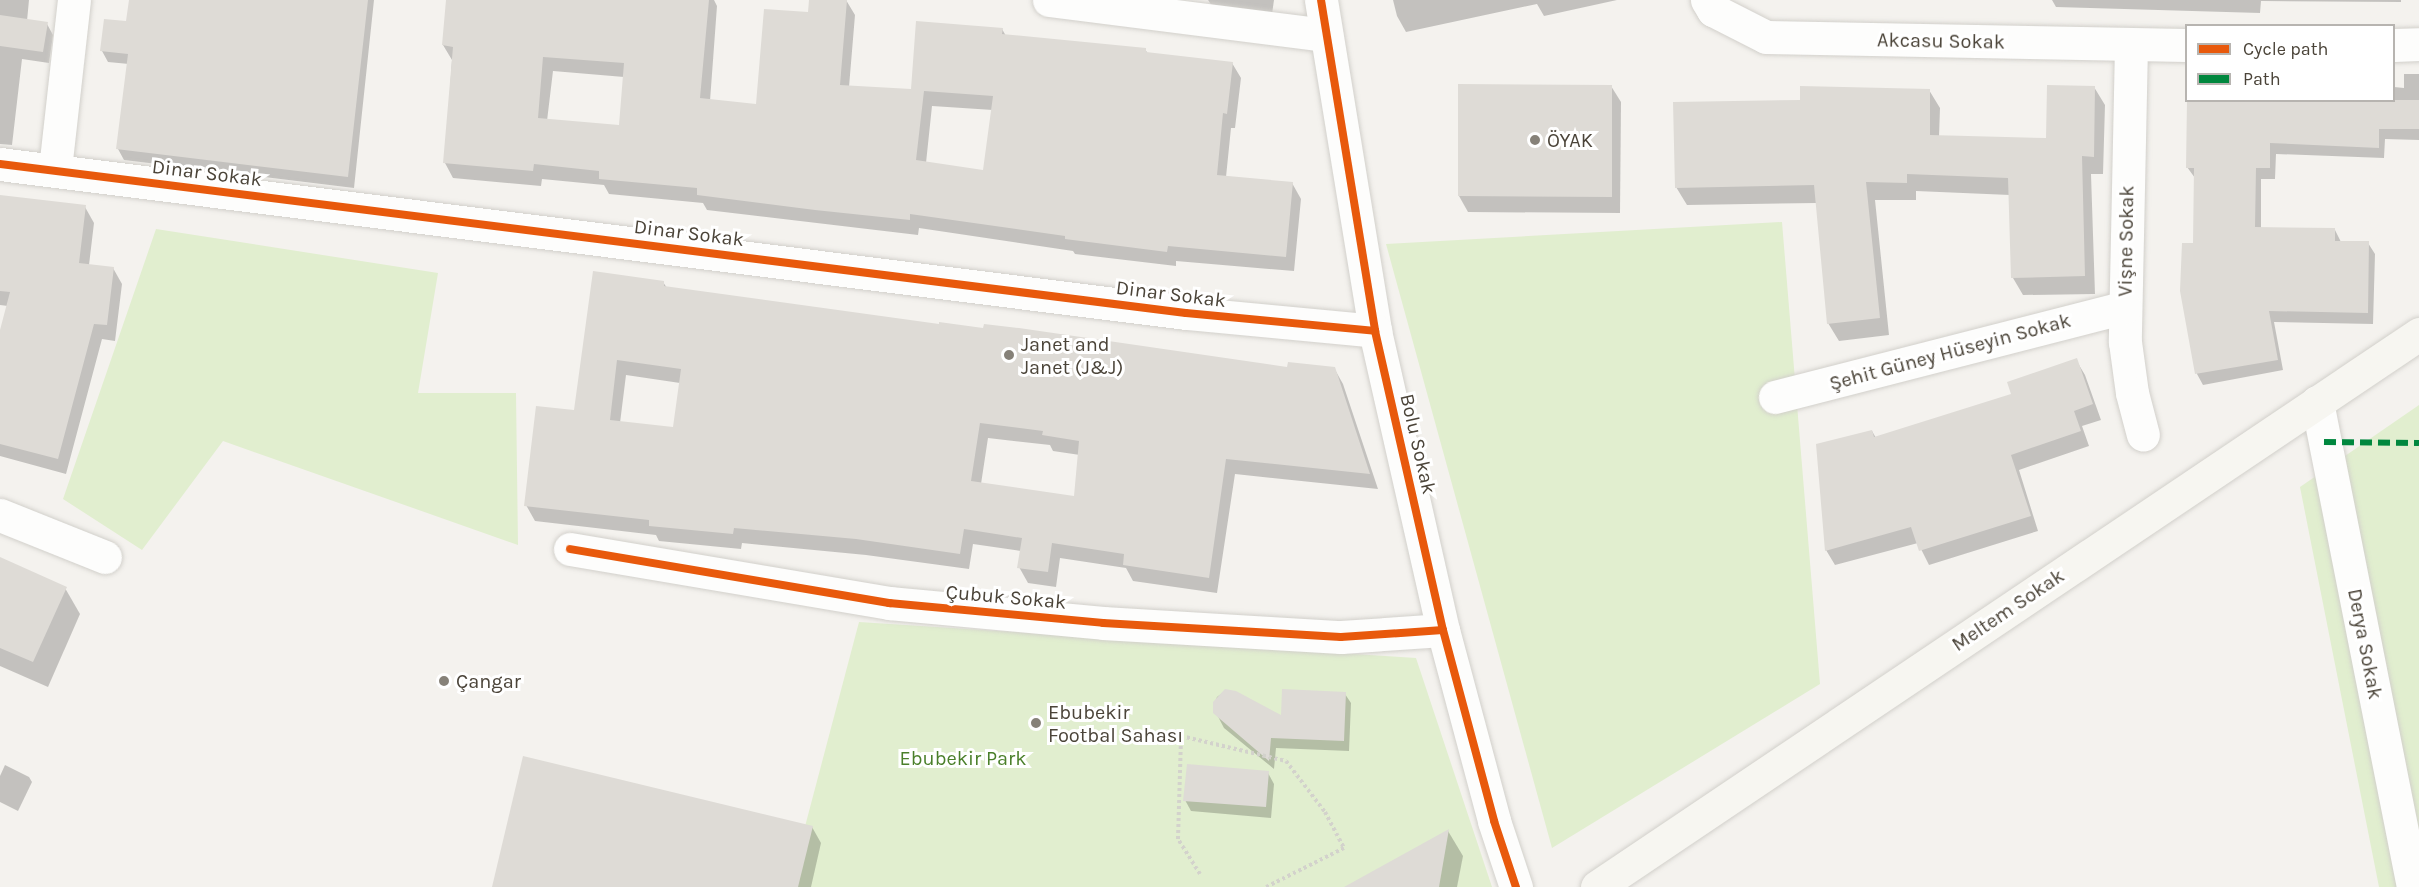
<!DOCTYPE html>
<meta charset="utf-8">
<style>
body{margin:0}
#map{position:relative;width:2419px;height:887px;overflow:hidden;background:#f4f2ee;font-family:Karla,sans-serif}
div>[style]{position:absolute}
.green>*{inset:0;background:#e1eecf}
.shadow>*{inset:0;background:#0003}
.building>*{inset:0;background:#dedbd6}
.path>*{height:4px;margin-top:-2px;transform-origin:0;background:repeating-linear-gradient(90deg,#d3d2cc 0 3px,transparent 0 6px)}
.roads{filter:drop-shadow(0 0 2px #d2d0cb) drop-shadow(0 0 2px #d2d0cb)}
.street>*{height:33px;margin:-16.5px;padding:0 16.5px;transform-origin:16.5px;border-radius:16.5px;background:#fdfdfc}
.secondary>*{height:33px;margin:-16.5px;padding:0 16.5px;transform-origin:16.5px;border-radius:16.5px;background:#f7f6f1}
.quiet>*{height:6px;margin-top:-3px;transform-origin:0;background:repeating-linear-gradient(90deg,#00873e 0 12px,transparent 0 18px)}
.cycleway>*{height:8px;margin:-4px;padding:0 4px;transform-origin:4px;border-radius:4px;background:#e8590c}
.dots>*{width:16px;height:16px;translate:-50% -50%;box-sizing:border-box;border:3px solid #fff;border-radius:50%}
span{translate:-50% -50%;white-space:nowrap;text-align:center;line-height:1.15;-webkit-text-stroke:6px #fff;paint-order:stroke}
.street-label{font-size:20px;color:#4b4439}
.poi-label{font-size:20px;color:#4b4439}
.left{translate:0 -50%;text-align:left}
.park-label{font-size:20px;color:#4a7f2a}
.legend{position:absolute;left:2185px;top:24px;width:210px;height:78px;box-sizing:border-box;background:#fff;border:2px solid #b7b4b0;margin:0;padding:8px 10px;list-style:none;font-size:18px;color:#4b4439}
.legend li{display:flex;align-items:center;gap:12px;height:30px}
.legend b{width:30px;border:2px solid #b7b4b0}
</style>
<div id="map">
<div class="green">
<div style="clip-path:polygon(1782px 222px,1820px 684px,1552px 848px,1386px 244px)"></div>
<div style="clip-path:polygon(156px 229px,438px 273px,418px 393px,516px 393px,518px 545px,223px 441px,142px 550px,63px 499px)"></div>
<div style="clip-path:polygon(2419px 405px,2419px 887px,2379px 887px,2300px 487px)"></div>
<div style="clip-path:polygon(859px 622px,1416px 658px,1492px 887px,789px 887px)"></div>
</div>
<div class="shadow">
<div style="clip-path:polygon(0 0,29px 0,27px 21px,47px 24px,53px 35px,49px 63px,22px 59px,12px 145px,0 144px)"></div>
<div style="clip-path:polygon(130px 0,374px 0,354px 188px,124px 160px,118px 149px,129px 64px,108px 62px,102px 51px,128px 23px)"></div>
<div style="clip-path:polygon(evenodd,448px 0,714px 0,717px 6px,710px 101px,757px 106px,809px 14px,810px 0,846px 0,855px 15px,849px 87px,913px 90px,1002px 29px,1006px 36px,1145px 49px,1148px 54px,1232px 63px,1241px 78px,1235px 128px,1231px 128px,1226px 177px,1292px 183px,1301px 199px,1294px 271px,1176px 261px,1176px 266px,1075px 254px,1073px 251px,919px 228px,918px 235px,707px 210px,703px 203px,609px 194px,604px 185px,542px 179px,541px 186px,453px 178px,445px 163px,452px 60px,443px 45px,448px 0,553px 71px,624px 77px,620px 127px,547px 121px,553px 71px,448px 0,932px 106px,993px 110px,984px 172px,926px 163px,932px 106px)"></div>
<div style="clip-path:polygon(1208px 0,1274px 0,1272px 14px,1212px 6px)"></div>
<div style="clip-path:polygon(1393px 0,1617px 0,1544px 16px,1537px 4px,1406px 32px,1397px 16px)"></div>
<div style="clip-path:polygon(2052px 0,2401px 0,2401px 2px,2261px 1px,2260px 13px,2056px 7px)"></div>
<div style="clip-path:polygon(2404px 74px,2419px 74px,2419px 140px,2385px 139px,2384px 158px,2276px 154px,2275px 179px,2261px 179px,2261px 229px,2335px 230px,2341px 242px,2368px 243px,2375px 254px,2373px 324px,2274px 322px,2283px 370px,2203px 385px,2197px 374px,2182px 291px,2195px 245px,2195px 178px,2187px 167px,2394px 100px,2394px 87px,2404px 88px)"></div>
<div style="clip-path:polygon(1611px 86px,1621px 102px,1620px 213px,1468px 212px,1459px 196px)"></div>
<div style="clip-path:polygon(2094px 87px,2105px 105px,2103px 174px,2091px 174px,2095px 294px,2023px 295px,2013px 278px,2010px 195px,1916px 191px,1916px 200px,1875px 200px,1889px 335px,1839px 341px,1828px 323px,1817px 203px,1687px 205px,1676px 187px,1801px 101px,1929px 90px,1940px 108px,1939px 137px,2047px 139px)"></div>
<div style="clip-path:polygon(0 197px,85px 207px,94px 223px,89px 265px,113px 268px,122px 284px,115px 341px,102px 339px,66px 474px,0 456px,0 336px,8px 306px,0 305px)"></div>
<div style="clip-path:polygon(evenodd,663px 282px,667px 288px,940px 326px,1288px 368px,1334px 368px,1343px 384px,1378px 489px,1235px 474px,1217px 593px,1133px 581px,1126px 568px,1060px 558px,1056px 587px,1028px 583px,1019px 567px,1021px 551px,973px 544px,969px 569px,866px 555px,742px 543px,741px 549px,659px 541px,656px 535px,535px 521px,526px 505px,575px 412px,663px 282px,626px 375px,680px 383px,674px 428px,620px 423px,626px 375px,663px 282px,988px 438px,1050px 445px,1053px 451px,1080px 455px,1076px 498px,981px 484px,988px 438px)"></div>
<div style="clip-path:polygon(2076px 360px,2085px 375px,2101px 420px,2082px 426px,2089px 446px,2019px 470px,2038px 531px,1929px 565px,1918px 543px,1835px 565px,1826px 550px,1872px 431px,1876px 438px,2013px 395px)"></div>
<div style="clip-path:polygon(0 559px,65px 588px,80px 614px,48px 687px,0 666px)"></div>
<div style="clip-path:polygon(1225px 691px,1282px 718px,1345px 694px,1351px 703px,1349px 751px,1276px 748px,1274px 769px,1224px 728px,1213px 707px,1217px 697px)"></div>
<div style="clip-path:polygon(5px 765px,29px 777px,32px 782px,18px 811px,0 802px,0 776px)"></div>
<div style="clip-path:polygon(1268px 773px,1274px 784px,1271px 818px,1191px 811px,1185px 800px)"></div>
<div style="clip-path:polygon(812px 827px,821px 843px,811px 887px,493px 887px)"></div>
<div style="clip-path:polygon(1448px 831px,1463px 856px,1457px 887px,1347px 887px)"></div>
</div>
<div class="building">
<div style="clip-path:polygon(129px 0,368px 0,348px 177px,116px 149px,128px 54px,100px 51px,104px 19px,126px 21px)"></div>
<div style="clip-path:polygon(evenodd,446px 0,709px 0,700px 98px,756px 104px,764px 9px,808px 12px,809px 0,847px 0,840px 85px,911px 89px,916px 21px,1003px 28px,1002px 34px,1146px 48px,1146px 52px,1233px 62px,1227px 114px,1223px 113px,1217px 175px,1293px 182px,1286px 257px,1168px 246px,1167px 252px,1065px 239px,1065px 236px,910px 214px,910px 220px,815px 210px,697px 195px,697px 188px,599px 179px,599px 171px,534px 164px,533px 171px,443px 163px,453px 47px,442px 45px,446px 0,543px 57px,624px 63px,619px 125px,538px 118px,543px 57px,446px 0,924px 91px,993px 96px,983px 170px,916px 160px,924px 91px)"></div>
<div style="clip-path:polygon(0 15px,48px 22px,43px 52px,0 46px)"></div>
<div style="clip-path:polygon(1458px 84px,1612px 85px,1612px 197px,1458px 196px)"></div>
<div style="clip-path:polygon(2047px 85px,2095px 86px,2094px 157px,2082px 156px,2085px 276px,2011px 278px,2008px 178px,1907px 174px,1907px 183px,1866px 182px,1880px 318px,1827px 324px,1814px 185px,1675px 188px,1673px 102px,1800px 100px,1800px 86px,1930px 89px,1930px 135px,2046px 138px)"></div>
<div style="clip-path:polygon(2187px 100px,2419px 100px,2419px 129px,2379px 129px,2379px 148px,2270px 143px,2270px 168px,2256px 168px,2255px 227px,2335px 228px,2335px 241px,2369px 241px,2368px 313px,2269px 311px,2278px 360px,2195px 374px,2180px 291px,2182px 243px,2193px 243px,2194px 168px,2186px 168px)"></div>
<div style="clip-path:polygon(0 195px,86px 205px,79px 263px,114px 267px,107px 325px,94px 324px,58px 459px,0 444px,0 330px,10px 292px,0 291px)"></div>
<div style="clip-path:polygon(evenodd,593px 271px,664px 281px,664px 286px,939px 324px,939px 322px,983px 328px,984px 324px,1019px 328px,1287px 367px,1288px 362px,1335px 367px,1370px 474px,1226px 459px,1209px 578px,1123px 565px,1124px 554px,1052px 543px,1048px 572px,1017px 568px,1022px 538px,964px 529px,960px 554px,856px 539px,734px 528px,733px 534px,649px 526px,649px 520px,524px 506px,536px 406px,574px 410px,593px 271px,617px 360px,681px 369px,673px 427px,610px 420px,617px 360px,593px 271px,980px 423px,1043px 431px,1042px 435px,1079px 441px,1074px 496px,971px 481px,980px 423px)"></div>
<div style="clip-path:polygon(2077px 358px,2093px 404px,2074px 411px,2081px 431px,2011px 455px,2031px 516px,1919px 551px,1911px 527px,1825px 551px,1816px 444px,1872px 430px,1874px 437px,2011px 394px,2007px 382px)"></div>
<div style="clip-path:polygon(0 557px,67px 587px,33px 662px,0 648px)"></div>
<div style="clip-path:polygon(1225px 689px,1236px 691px,1281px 715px,1282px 689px,1346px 692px,1344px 741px,1271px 738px,1269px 761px,1213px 713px,1213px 702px)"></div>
<div style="clip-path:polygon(523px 756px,813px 826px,798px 887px,492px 887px)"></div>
<div style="clip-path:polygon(1187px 764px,1269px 771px,1266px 807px,1183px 801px)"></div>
<div style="clip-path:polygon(1449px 829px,1439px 887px,1344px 887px)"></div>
</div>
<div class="path">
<div style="left:1200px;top:874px;width:41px;rotate:-122.2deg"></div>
<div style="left:1178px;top:839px;width:103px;rotate:-88.3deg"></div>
<div style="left:1181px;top:736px;width:108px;rotate:13.4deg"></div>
<div style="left:1286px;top:761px;width:64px;rotate:52.6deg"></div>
<div style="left:1325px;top:812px;width:41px;rotate:62.2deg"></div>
<div style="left:1344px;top:848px;width:87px;rotate:153.4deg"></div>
</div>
<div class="roads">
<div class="street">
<div style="left:1049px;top:0;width:279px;rotate:7.2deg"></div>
<div style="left:1321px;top:0;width:335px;rotate:80.7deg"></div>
<div style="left:1375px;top:331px;width:307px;rotate:77.2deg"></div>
<div style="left:1443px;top:630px;width:198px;rotate:75deg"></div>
<div style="left:1494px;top:821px;width:70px;rotate:71.6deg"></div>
<div style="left:1707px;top:0;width:12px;rotate:59deg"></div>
<div style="left:1713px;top:10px;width:59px;rotate:27deg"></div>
<div style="left:1766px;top:37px;width:420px;rotate:1.1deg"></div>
<div style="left:2131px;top:45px;width:297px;rotate:91.2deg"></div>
<div style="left:2125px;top:342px;width:51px;rotate:82.2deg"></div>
<div style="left:2132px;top:393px;width:43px;rotate:75.3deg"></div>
<div style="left:2394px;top:45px;width:25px;rotate:-2deg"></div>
<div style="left:0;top:164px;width:1195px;rotate:7.16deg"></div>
<div style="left:1186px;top:313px;width:190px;rotate:5.4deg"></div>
<div style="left:55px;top:169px;width:170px;rotate:-83.6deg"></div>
<div style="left:1775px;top:397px;width:361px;rotate:-14.4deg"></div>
<div style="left:2317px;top:402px;width:494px;rotate:78.8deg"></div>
<div style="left:0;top:515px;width:113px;rotate:21.8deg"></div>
<div style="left:570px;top:549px;width:324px;rotate:9.6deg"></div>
<div style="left:889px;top:603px;width:215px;rotate:5.3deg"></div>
<div style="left:1103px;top:623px;width:238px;rotate:3.4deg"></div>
<div style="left:1341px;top:637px;width:102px;rotate:-3.9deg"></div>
</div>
<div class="secondary">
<div style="left:1597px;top:887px;width:991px;rotate:-33.93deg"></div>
</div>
</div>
<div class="quiet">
<div style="left:2324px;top:442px;width:95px;rotate:0.6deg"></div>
</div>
<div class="cycleway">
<div style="left:1321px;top:0;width:335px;rotate:80.7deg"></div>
<div style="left:1375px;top:331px;width:307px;rotate:77.2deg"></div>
<div style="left:1443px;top:630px;width:198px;rotate:75deg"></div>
<div style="left:1494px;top:821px;width:70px;rotate:71.6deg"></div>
<div style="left:0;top:164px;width:1195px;rotate:7.16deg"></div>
<div style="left:1186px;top:313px;width:190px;rotate:5.4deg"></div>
<div style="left:570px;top:549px;width:324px;rotate:9.6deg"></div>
<div style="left:889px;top:603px;width:215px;rotate:5.3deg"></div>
<div style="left:1103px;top:623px;width:238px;rotate:3.4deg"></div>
<div style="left:1341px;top:637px;width:102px;rotate:-3.9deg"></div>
</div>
<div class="dots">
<div style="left:1535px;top:140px;background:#868178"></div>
<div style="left:1009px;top:355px;background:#868178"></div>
<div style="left:444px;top:681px;background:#868178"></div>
<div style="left:1036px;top:723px;background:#868178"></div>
</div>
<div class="street-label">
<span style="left:1941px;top:41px;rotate:1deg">Akcasu Sokak</span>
<span style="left:207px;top:173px;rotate:7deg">Dinar Sokak</span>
<span style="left:689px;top:233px;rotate:7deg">Dinar Sokak</span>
<span style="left:2126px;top:241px;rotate:-89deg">Vişne Sokak</span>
<span style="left:1171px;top:294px;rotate:7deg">Dinar Sokak</span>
<span style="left:1950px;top:352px;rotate:-15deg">Şehit Güney Hüseyin Sokak</span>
<span style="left:1418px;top:444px;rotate:77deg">Bolu Sokak</span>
<span style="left:1006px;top:597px;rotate:5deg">Çubuk Sokak</span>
<span style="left:2008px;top:610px;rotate:-34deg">Meltem Sokak</span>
<span style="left:2365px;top:644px;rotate:79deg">Derya Sokak</span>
</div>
<div class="poi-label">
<span class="left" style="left:1547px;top:140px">ÖYAK</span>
<span class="left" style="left:1021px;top:356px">Janet and<br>Janet (J&amp;J)</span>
<span class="left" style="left:456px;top:681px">Çangar</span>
<span class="left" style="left:1048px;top:724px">Ebubekir<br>Footbal Sahası</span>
</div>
<div class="park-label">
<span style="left:963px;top:758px">Ebubekir Park</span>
</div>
<ul class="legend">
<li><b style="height:8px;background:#e8590c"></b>Cycle path</li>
<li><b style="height:8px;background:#00873e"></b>Path</li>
</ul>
</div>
